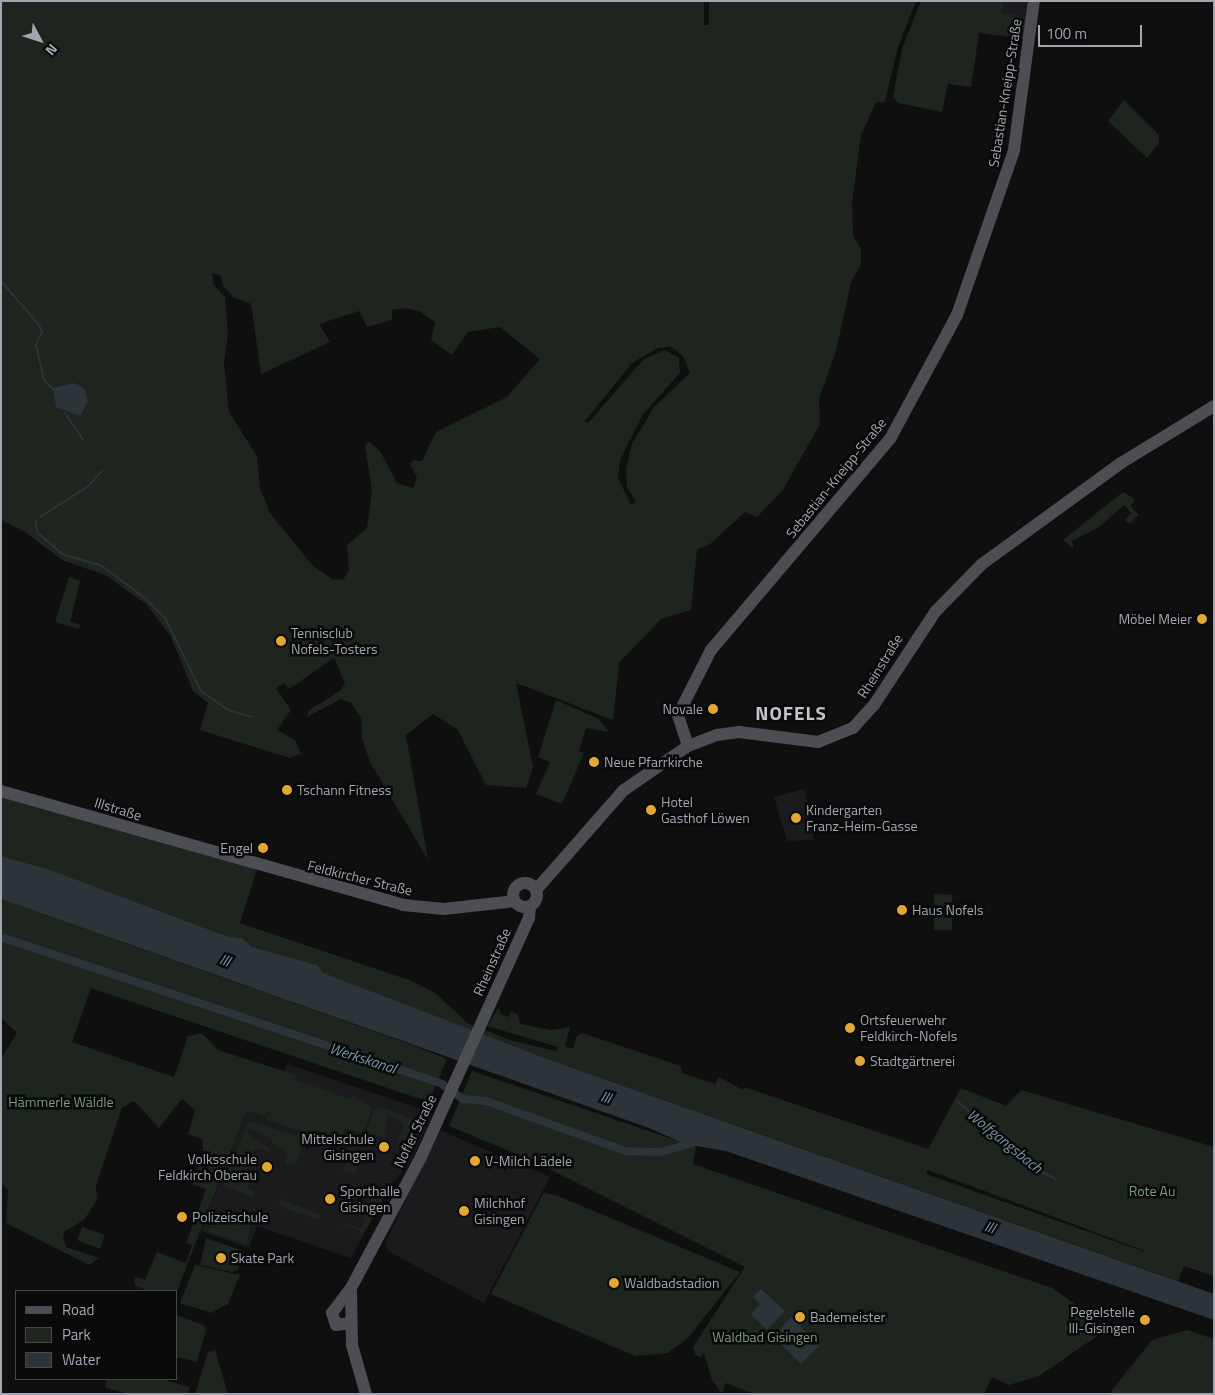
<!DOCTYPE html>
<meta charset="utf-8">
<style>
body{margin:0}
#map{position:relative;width:1215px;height:1395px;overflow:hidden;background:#0f0f10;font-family:"Titillium Web",sans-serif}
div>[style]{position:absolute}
.built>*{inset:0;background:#1b1b1d}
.green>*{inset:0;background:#1e241e}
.water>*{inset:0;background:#2c3339}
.stream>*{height:2px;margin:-1px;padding:0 1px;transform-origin:1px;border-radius:1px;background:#2c3339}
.canal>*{height:8px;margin:-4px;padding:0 4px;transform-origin:4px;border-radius:4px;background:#2c3339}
.major>*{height:12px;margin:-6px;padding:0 6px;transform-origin:6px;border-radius:6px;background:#4d4e54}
.major>.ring{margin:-6px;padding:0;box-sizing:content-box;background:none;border:12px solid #4d4e54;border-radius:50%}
.dots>*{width:14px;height:14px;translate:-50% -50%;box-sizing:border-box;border:2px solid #0a0a0b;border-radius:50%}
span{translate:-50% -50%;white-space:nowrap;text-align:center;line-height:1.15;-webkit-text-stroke:5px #0a0a0b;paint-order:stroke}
.street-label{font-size:14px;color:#a1a6b0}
.poi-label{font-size:14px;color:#a1a6b0}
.right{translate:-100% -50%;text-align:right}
.left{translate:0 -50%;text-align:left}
.park-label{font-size:14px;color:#799a7b}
.water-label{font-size:15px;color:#7a93a9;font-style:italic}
.district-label{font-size:19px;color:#c2c5cc;font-weight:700;letter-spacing:1px}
.frame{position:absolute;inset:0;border:2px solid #a1a6b0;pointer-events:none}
.legend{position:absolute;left:15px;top:1290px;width:162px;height:90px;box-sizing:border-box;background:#0a0a0b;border:1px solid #46484d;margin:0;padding:6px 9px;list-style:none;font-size:15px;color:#a1a6b0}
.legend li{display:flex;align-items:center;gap:10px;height:25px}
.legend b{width:25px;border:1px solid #46484d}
.north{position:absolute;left:15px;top:15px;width:50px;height:50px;-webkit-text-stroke:4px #0a0a0b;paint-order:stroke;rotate:130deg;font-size:14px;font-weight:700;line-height:20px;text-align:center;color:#a1a6b0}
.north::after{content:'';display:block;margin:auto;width:18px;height:22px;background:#a1a6b0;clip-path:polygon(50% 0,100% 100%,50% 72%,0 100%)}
.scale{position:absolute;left:1038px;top:25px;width:104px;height:22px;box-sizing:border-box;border:2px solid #a1a6b0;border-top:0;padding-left:6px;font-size:15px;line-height:18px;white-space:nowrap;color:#a1a6b0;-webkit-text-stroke:4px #0a0a0b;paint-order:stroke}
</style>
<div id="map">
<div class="built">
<div style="clip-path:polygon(1004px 1px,1031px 1px,1028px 18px,1002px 12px)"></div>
<div style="clip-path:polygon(804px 789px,814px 840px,787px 841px,774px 797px)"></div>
<div style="clip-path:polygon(287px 1064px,433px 1113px,408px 1166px,389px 1187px,351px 1258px,257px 1226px,249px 1248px,201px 1231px,247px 1110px,283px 1073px)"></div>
<div style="clip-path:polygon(439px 1130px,550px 1177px,484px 1303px,388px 1251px,385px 1243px)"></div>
</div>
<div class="green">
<div style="clip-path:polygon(evenodd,1px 1px,704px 1px,704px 25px,709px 25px,709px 1px,916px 1px,898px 47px,885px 102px,876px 102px,861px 135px,852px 203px,853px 236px,861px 249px,861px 265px,851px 282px,836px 351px,819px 399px,820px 424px,783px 490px,757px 517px,745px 512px,709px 545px,697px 549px,691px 610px,661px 619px,619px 663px,613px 720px,516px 683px,533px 767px,526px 788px,486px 785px,458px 730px,433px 714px,406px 735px,428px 860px,370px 762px,362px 738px,361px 718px,351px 703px,341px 699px,307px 717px,308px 711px,341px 690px,345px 683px,334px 658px,289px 689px,284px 683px,276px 688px,291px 710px,277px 730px,295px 740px,301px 754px,290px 758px,200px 730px,208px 703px,193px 691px,170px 635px,146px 604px,105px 575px,62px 560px,25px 532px,1px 520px,1px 1px,212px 273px,221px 276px,223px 286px,233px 297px,251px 304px,261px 374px,330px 342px,319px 324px,359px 311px,367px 327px,392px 320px,392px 310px,405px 308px,419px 311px,435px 322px,431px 340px,452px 355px,468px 332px,500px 327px,540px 359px,507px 397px,436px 432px,422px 461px,413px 460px,410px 465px,417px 477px,413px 488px,397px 483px,380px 451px,369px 442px,365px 446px,372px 491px,367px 528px,347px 545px,349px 570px,343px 580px,332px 579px,313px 566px,270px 513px,260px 488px,257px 456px,229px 412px,224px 363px,228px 335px,225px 297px,214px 285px,212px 273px,1px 1px,671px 347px,683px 356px,690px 373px,654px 407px,632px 444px,626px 469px,627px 487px,636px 502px,631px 505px,618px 478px,620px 460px,643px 414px,680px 373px,679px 358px,665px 350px,644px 359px,588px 423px,585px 421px,632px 363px,658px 348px,671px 347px)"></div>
<div style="clip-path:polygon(921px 1px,1004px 1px,1002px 12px,1028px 18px,1026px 39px,979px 33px,971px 87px,948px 84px,942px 112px,898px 103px,893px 97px,902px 49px)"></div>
<div style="clip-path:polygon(1124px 100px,1159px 135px,1159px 143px,1147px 158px,1108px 121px)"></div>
<div style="clip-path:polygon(1123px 492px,1135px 499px,1131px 506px,1139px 515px,1129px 524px,1125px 520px,1131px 513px,1124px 505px,1099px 527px,1072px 541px,1074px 549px,1063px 540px)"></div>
<div style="clip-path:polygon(69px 577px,80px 581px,70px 622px,81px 625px,79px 629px,55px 622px)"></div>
<div style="clip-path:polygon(556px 700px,599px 719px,609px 732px,586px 728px,579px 751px,584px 753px,562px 804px,536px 794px,550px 762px,538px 757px)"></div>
<div style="clip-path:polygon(evenodd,1px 791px,258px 866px,240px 923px,409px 980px,435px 993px,469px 1024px,513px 1041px,556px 1051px,558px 1047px,487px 1026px,499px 1007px,500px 1014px,509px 1017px,511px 1012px,517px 1014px,521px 1024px,550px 1030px,570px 1027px,565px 1046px,573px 1049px,577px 1036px,582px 1033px,681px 1066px,682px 1073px,715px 1084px,719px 1077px,741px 1089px,747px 1088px,928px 1149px,961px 1088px,1006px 1106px,1021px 1090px,1214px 1147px,1214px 1276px,1184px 1266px,1178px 1281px,553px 1061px,324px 973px,317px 965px,252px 947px,241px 938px,226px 936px,51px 870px,1px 856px,1px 791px,928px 1170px,1145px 1251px,1145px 1252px,926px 1174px,928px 1170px)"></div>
<div style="clip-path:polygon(934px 894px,952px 895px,952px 930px,934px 930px)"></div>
<div style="clip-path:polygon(1px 899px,412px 1045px,447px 1059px,429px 1102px,91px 988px,72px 1042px,174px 1077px,188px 1036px,202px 1033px,218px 1050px,296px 1075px,295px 1080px,350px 1099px,356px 1094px,355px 1098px,373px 1107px,363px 1134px,345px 1128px,338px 1145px,266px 1119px,272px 1110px,264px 1116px,247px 1110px,176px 1294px,149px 1291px,136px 1286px,134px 1281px,136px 1277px,145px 1280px,157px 1252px,186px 1263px,192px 1245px,186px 1243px,206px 1189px,192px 1184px,202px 1157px,205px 1167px,211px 1175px,216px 1179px,205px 1165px,202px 1139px,188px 1134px,195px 1110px,182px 1099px,159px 1128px,134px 1101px,122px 1108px,96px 1185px,97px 1200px,84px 1220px,65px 1231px,63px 1237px,66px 1247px,99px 1258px,89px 1265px,6px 1223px,8px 1190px,1px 1182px,1px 1058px,17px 1033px,1px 1018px)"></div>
<div style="clip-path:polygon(472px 1071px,696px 1147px,693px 1164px,1052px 1288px,1095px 1318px,1100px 1334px,1039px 1376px,1009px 1385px,992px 1377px,984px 1394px,754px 1394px,726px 1383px,722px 1394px,712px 1380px,704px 1353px,701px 1357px,695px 1355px,693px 1347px,745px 1267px,535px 1162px,449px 1126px)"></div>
<div style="clip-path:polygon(380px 1106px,415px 1121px,406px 1145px,398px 1141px,404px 1124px,388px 1114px,384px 1136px,365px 1135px,374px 1110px)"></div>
<div style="clip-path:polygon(249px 1121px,306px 1138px,295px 1166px,285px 1163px,288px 1154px,272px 1143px,273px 1139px,246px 1127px,250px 1136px,270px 1149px,269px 1152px,256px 1148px,246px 1163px,251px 1165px,245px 1178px,249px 1179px,247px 1188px,255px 1191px,253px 1197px,223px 1185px,246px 1126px)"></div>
<div style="clip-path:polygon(353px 1145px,357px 1146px,356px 1175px,343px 1171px)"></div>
<div style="clip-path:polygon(544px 1192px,558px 1196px,740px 1272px,688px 1338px,668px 1353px,635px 1356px,491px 1294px)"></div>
<div style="clip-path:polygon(373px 1193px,384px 1197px,364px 1233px,359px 1235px,360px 1231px,338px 1223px,361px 1228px)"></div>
<div style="clip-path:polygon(281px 1199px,321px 1215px,319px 1220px,278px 1206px)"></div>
<div style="clip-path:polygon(217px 1212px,251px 1225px,246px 1244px,208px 1232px)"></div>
<div style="clip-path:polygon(82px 1227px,105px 1235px,100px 1249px,77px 1240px)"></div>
<div style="clip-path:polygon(206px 1238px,244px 1251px,238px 1270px,232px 1272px,200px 1265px)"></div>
<div style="clip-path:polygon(195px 1265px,240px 1275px,228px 1304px,211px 1313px,180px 1303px)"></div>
<div style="clip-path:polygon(176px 1315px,203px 1325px,206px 1330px,197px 1362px,176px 1357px)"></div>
<div style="clip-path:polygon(1187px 1330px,1214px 1339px,1214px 1394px,1109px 1394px,1152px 1340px)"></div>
<div style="clip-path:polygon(215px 1350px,228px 1394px,195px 1394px,208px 1352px)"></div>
<div style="clip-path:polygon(107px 1379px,161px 1379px,190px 1387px,188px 1394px,128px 1394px,105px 1388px)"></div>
</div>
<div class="water">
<div style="clip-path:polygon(74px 383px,85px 389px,88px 401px,80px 416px,56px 407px,53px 388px)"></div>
<div style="clip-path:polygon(1px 856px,51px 870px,226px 936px,242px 938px,252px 947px,317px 965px,324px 973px,553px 1061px,1214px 1294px,1214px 1320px,726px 1151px,685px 1144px,649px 1128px,1px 899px)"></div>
<div style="clip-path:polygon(761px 1289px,785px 1311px,767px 1330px,751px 1314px,760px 1304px,753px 1297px)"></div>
<div style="clip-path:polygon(791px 1317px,820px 1345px,801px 1364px,773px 1336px)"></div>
</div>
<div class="stream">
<div style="left:1px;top:281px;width:58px;rotate:49.2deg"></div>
<div style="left:39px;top:325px;width:8px;rotate:67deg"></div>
<div style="left:42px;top:332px;width:14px;rotate:115deg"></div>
<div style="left:36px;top:345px;width:36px;rotate:77deg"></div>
<div style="left:44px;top:380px;width:13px;rotate:45deg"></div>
<div style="left:65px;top:413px;width:32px;rotate:56deg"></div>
<div style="left:40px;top:517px;width:56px;rotate:-32.6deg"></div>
<div style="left:87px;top:487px;width:23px;rotate:-47deg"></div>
<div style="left:36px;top:522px;width:10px;rotate:84deg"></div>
<div style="left:37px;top:532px;width:33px;rotate:41deg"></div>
<div style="left:62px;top:554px;width:42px;rotate:16.7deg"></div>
<div style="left:102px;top:566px;width:54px;rotate:36.7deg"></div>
<div style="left:145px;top:598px;width:28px;rotate:45deg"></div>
<div style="left:165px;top:618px;width:81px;rotate:63.7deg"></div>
<div style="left:201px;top:691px;width:33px;rotate:35deg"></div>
<div style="left:228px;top:710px;width:25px;rotate:16deg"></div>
<div style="left:957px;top:1101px;width:109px;rotate:40.1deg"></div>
<div style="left:1040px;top:1171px;width:18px;rotate:27deg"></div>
</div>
<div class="canal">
<div style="left:1px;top:937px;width:465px;rotate:18.4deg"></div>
<div style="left:442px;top:1084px;width:26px;rotate:36deg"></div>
<div style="left:463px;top:1099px;width:23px;rotate:5deg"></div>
<div style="left:486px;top:1101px;width:149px;rotate:19.7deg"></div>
<div style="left:626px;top:1151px;width:35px;rotate:2deg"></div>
<div style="left:661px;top:1152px;width:35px;rotate:-16deg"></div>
</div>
<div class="major">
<div style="left:688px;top:746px;width:33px;rotate:-108deg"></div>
<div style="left:678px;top:715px;width:73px;rotate:-63.1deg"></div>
<div style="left:711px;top:650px;width:277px;rotate:-49.7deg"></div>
<div style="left:890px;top:439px;width:141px;rotate:-61.6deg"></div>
<div style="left:957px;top:315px;width:175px;rotate:-70.9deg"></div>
<div style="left:1014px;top:150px;width:150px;rotate:-82.4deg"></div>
<div style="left:1px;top:791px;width:418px;rotate:15.8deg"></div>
<div style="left:403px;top:905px;width:41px;rotate:5.6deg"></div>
<div style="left:444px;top:909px;width:71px;rotate:-6.4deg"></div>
<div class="ring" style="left:513px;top:883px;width:12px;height:12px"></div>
<div style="left:536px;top:890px;width:133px;rotate:-48.7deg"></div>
<div style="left:624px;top:790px;width:78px;rotate:-34.5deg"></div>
<div style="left:688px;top:746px;width:31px;rotate:-21deg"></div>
<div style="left:717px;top:735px;width:22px;rotate:-8deg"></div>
<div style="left:739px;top:732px;width:80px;rotate:7.2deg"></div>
<div style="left:818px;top:742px;width:38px;rotate:-22deg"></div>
<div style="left:853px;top:728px;width:31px;rotate:-48deg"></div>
<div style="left:874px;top:705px;width:111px;rotate:-56.7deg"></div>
<div style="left:935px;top:612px;width:67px;rotate:-45.6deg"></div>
<div style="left:982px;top:564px;width:172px;rotate:-36deg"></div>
<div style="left:1121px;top:463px;width:109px;rotate:-31.5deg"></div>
<div style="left:351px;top:1292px;width:53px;rotate:88.9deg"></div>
<div style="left:352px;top:1345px;width:51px;rotate:74.1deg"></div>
<div style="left:350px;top:1323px;width:14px;rotate:172deg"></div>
<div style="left:336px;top:1325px;width:13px;rotate:-108deg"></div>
<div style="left:332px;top:1313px;width:31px;rotate:-53deg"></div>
<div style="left:351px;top:1288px;width:149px;rotate:-61.9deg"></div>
<div style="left:421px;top:1157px;width:262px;rotate:-65.7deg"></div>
<div style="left:529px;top:918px;width:12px;rotate:-85deg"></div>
</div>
<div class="dots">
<div style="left:1202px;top:619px;background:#e3a834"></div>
<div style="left:281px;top:641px;background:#e3a834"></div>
<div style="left:713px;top:709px;background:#e3a834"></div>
<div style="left:594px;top:762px;background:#e3a834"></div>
<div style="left:287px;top:790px;background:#e3a834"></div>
<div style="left:651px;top:810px;background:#e3a834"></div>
<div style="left:796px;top:818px;background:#e3a834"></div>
<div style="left:263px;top:848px;background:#e3a834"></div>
<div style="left:902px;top:910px;background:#e3a834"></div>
<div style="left:850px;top:1028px;background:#e3a834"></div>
<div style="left:860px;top:1061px;background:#e3a834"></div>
<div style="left:384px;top:1147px;background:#e3a834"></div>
<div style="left:475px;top:1161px;background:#e3a834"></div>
<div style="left:267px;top:1167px;background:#e3a834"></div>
<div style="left:330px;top:1199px;background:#e3a834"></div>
<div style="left:464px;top:1211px;background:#e3a834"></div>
<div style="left:182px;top:1217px;background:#e3a834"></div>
<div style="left:221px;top:1258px;background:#e3a834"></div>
<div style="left:614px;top:1283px;background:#e3a834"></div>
<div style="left:800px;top:1317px;background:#e3a834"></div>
<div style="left:1145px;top:1320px;background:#e3a834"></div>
</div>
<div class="street-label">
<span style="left:1005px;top:93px;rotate:-81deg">Sebastian-Kneipp-Straße</span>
<span style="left:836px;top:478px;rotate:-51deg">Sebastian-Kneipp-Straße</span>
<span style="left:880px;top:666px;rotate:-58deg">Rheinstraße</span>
<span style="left:118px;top:809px;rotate:17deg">Illstraße</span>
<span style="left:360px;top:878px;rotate:14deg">Feldkircher Straße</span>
<span style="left:492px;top:962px;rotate:-66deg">Rheinstraße</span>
<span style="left:415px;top:1131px;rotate:-64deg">Nofler Straße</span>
</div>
<div class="poi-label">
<span class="right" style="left:1192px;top:619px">Möbel Meier</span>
<span class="left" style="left:291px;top:641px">Tennisclub<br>Nofels-Tosters</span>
<span class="right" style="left:703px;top:709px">Novale</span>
<span class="left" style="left:604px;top:762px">Neue Pfarrkirche</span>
<span class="left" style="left:297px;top:790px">Tschann Fitness</span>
<span class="left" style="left:661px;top:810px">Hotel<br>Gasthof Löwen</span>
<span class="left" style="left:806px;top:818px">Kindergarten<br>Franz-Heim-Gasse</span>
<span class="right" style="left:253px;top:848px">Engel</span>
<span class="left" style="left:912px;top:910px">Haus Nofels</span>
<span class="left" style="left:860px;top:1028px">Ortsfeuerwehr<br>Feldkirch-Nofels</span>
<span class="left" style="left:870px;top:1061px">Stadtgärtnerei</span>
<span class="right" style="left:374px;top:1147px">Mittelschule<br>Gisingen</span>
<span class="right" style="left:257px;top:1167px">Volksschule<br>Feldkirch Oberau</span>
<span class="left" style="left:485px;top:1161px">V-Milch Lädele</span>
<span class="left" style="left:340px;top:1199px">Sporthalle<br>Gisingen</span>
<span class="left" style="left:474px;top:1211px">Milchhof<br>Gisingen</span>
<span class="left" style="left:192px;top:1217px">Polizeischule</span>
<span class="left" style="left:231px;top:1258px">Skate Park</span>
<span class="left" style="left:624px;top:1283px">Waldbadstadion</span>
<span class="right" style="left:1135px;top:1320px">Pegelstelle<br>Ill-Gisingen</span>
<span class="left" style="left:810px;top:1317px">Bademeister</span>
</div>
<div class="park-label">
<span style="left:61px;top:1102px">Hämmerle Wäldle</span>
<span style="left:1152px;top:1191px">Rote Au</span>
<span style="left:765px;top:1337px">Waldbad Gisingen</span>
</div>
<div class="water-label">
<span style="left:225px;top:960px;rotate:20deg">Ill</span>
<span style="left:363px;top:1058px;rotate:18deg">Werkskanal</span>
<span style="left:606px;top:1097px;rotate:17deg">Ill</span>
<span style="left:1005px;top:1141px;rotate:39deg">Wolfgangsbach</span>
<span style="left:990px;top:1227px;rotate:19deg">Ill</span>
</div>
<div class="district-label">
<span style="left:791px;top:713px">NOFELS</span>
</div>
<div class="frame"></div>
<ul class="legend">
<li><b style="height:6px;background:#4d4e54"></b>Road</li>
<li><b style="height:14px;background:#1e241e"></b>Park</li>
<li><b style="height:14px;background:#2c3339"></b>Water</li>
</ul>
<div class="north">N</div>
<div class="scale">100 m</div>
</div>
